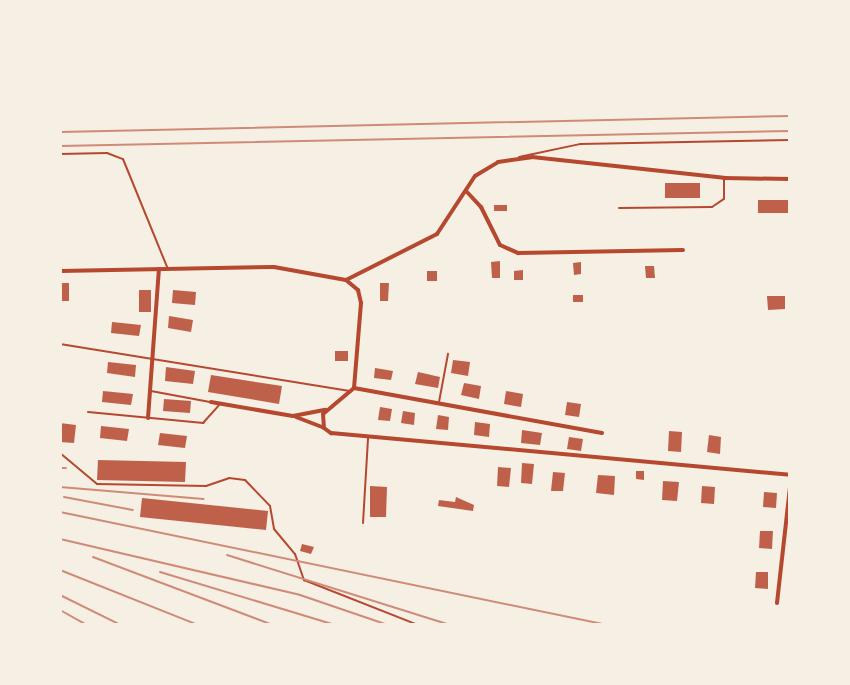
<!DOCTYPE html>
<style>
body{margin:0}
#map{position:relative;width:850px;height:685px;overflow:hidden;background:#f6efe4;font-family:"Alegreya Sans",sans-serif}
div>[style]{position:absolute}
.building>*{inset:0;background:#bf614a}
.service>*{height:2px;margin:-1px;padding:0 1px;transform-origin:1px;border-radius:1px;background:#b5482f}
.minor>*{height:4px;margin:-2px;padding:0 2px;transform-origin:2px;border-radius:2px;background:#b5482f}
.rail>*{height:2px;margin:-1px;padding:0 1px;transform-origin:1px;border-radius:1px;background:#cf8b77}
span{translate:-50% -50%;white-space:nowrap;text-align:center;line-height:1.15;-webkit-text-stroke:6px #f6efe4;paint-order:stroke}
.frame{position:absolute;inset:0;border:62px solid #f6efe4;pointer-events:none}
</style>
<div id="map">
<div class="building">
<div style="clip-path:polygon(665px 183px,700px 183px,700px 198px,665px 198px)"></div>
<div style="clip-path:polygon(758px 200px,788px 200px,788px 213px,758px 213px)"></div>
<div style="clip-path:polygon(494px 205px,507px 205px,507px 211px,494px 211px)"></div>
<div style="clip-path:polygon(500px 261px,500px 278px,492px 278px,491px 262px)"></div>
<div style="clip-path:polygon(581px 262px,581px 274px,574px 275px,573px 263px)"></div>
<div style="clip-path:polygon(645px 266px,654px 266px,655px 278px,646px 278px)"></div>
<div style="clip-path:polygon(523px 270px,523px 280px,514px 280px,514px 271px)"></div>
<div style="clip-path:polygon(427px 271px,437px 271px,437px 281px,427px 281px)"></div>
<div style="clip-path:polygon(60px 283px,69px 283px,69px 301px,60px 301px)"></div>
<div style="clip-path:polygon(380px 283px,389px 283px,388px 301px,380px 301px)"></div>
<div style="clip-path:polygon(139px 290px,151px 290px,151px 312px,139px 312px)"></div>
<div style="clip-path:polygon(173px 290px,196px 292px,195px 305px,172px 303px)"></div>
<div style="clip-path:polygon(573px 295px,583px 295px,583px 302px,573px 302px)"></div>
<div style="clip-path:polygon(767px 296px,785px 296px,785px 309px,768px 310px)"></div>
<div style="clip-path:polygon(169px 316px,193px 320px,191px 332px,168px 328px)"></div>
<div style="clip-path:polygon(112px 322px,141px 325px,139px 336px,111px 333px)"></div>
<div style="clip-path:polygon(335px 351px,348px 351px,348px 361px,335px 361px)"></div>
<div style="clip-path:polygon(453px 360px,470px 362px,468px 376px,451px 373px)"></div>
<div style="clip-path:polygon(108px 362px,136px 365px,135px 377px,107px 373px)"></div>
<div style="clip-path:polygon(166px 367px,195px 371px,193px 384px,165px 381px)"></div>
<div style="clip-path:polygon(375px 368px,393px 371px,391px 380px,374px 378px)"></div>
<div style="clip-path:polygon(418px 372px,440px 377px,438px 388px,415px 384px)"></div>
<div style="clip-path:polygon(211px 375px,282px 386px,279px 404px,208px 392px)"></div>
<div style="clip-path:polygon(464px 383px,481px 386px,479px 399px,461px 395px)"></div>
<div style="clip-path:polygon(103px 391px,133px 394px,131px 405px,102px 402px)"></div>
<div style="clip-path:polygon(506px 391px,523px 394px,521px 407px,504px 404px)"></div>
<div style="clip-path:polygon(164px 399px,191px 401px,190px 413px,163px 411px)"></div>
<div style="clip-path:polygon(567px 402px,581px 404px,579px 417px,565px 415px)"></div>
<div style="clip-path:polygon(380px 407px,392px 409px,390px 421px,378px 420px)"></div>
<div style="clip-path:polygon(403px 411px,415px 413px,414px 425px,401px 423px)"></div>
<div style="clip-path:polygon(438px 415px,449px 417px,448px 430px,436px 429px)"></div>
<div style="clip-path:polygon(475px 422px,490px 424px,489px 437px,474px 435px)"></div>
<div style="clip-path:polygon(60px 423px,76px 425px,74px 443px,60px 442px)"></div>
<div style="clip-path:polygon(101px 426px,129px 429px,127px 441px,100px 438px)"></div>
<div style="clip-path:polygon(522px 430px,542px 433px,540px 445px,521px 443px)"></div>
<div style="clip-path:polygon(669px 431px,682px 432px,681px 452px,668px 451px)"></div>
<div style="clip-path:polygon(160px 433px,187px 436px,185px 448px,158px 445px)"></div>
<div style="clip-path:polygon(709px 435px,721px 437px,720px 454px,707px 452px)"></div>
<div style="clip-path:polygon(569px 437px,583px 439px,581px 451px,567px 449px)"></div>
<div style="clip-path:polygon(98px 460px,186px 462px,185px 482px,97px 480px)"></div>
<div style="clip-path:polygon(522px 463px,534px 464px,532px 484px,521px 483px)"></div>
<div style="clip-path:polygon(498px 467px,511px 468px,509px 487px,497px 486px)"></div>
<div style="clip-path:polygon(636px 471px,644px 471px,644px 480px,636px 479px)"></div>
<div style="clip-path:polygon(553px 472px,565px 473px,563px 491px,551px 491px)"></div>
<div style="clip-path:polygon(598px 475px,615px 476px,614px 495px,596px 493px)"></div>
<div style="clip-path:polygon(663px 481px,679px 482px,677px 501px,662px 500px)"></div>
<div style="clip-path:polygon(370px 486px,387px 487px,386px 517px,370px 517px)"></div>
<div style="clip-path:polygon(702px 486px,715px 487px,714px 504px,701px 503px)"></div>
<div style="clip-path:polygon(764px 492px,777px 493px,776px 508px,763px 507px)"></div>
<div style="clip-path:polygon(456px 497px,474px 505px,473px 511px,438px 506px,439px 500px,455px 502px)"></div>
<div style="clip-path:polygon(142px 498px,268px 511px,266px 530px,140px 517px)"></div>
<div style="clip-path:polygon(760px 531px,773px 531px,772px 549px,759px 548px)"></div>
<div style="clip-path:polygon(302px 544px,314px 547px,311px 554px,300px 551px)"></div>
<div style="clip-path:polygon(756px 572px,768px 572px,768px 589px,755px 588px)"></div>
</div>
<div class="service">
<div style="left:60px;top:154px;width:47px;rotate:-1.2deg"></div>
<div style="left:107px;top:153px;width:17px;rotate:21deg"></div>
<div style="left:123px;top:159px;width:119px;rotate:67.8deg"></div>
<div style="left:519px;top:157px;width:62px;rotate:-12deg"></div>
<div style="left:580px;top:144px;width:210px;rotate:-1.1deg"></div>
<div style="left:619px;top:208px;width:93px;rotate:-0.6deg"></div>
<div style="left:712px;top:207px;width:14px;rotate:-34deg"></div>
<div style="left:724px;top:199px;width:19px;rotate:-90deg"></div>
<div style="left:60px;top:344px;width:295px;rotate:9.2deg"></div>
<div style="left:151px;top:391px;width:60px;rotate:10.6deg"></div>
<div style="left:439px;top:402px;width:49px;rotate:-79.4deg"></div>
<div style="left:88px;top:412px;width:116px;rotate:5.5deg"></div>
<div style="left:203px;top:423px;width:25px;rotate:-48deg"></div>
<div style="left:60px;top:453px;width:48px;rotate:40deg"></div>
<div style="left:97px;top:484px;width:109px;rotate:1.1deg"></div>
<div style="left:206px;top:486px;width:24px;rotate:-19deg"></div>
<div style="left:229px;top:478px;width:16px;rotate:7deg"></div>
<div style="left:245px;top:480px;width:36px;rotate:46deg"></div>
<div style="left:270px;top:506px;width:23px;rotate:80deg"></div>
<div style="left:274px;top:529px;width:33px;rotate:50deg"></div>
<div style="left:295px;top:554px;width:28px;rotate:71deg"></div>
<div style="left:304px;top:580px;width:123px;rotate:21.5deg"></div>
<div style="left:363px;top:523px;width:85px;rotate:-86.6deg"></div>
</div>
<div class="minor">
<div style="left:467px;top:192px;width:21px;rotate:47deg"></div>
<div style="left:481px;top:207px;width:42px;rotate:63.4deg"></div>
<div style="left:500px;top:245px;width:20px;rotate:24deg"></div>
<div style="left:518px;top:253px;width:165px;rotate:-1deg"></div>
<div style="left:60px;top:271px;width:214px;rotate:-1.1deg"></div>
<div style="left:274px;top:267px;width:73px;rotate:10.2deg"></div>
<div style="left:346px;top:280px;width:16px;rotate:40deg"></div>
<div style="left:358px;top:290px;width:13px;rotate:77deg"></div>
<div style="left:361px;top:303px;width:85px;rotate:94.7deg"></div>
<div style="left:354px;top:388px;width:252px;rotate:10.3deg"></div>
<div style="left:346px;top:280px;width:102px;rotate:-26.8deg"></div>
<div style="left:437px;top:234px;width:69px;rotate:-56.8deg"></div>
<div style="left:475px;top:176px;width:27px;rotate:-31deg"></div>
<div style="left:498px;top:162px;width:34px;rotate:-8deg"></div>
<div style="left:532px;top:157px;width:193px;rotate:6.2deg"></div>
<div style="left:724px;top:178px;width:66px;rotate:0.9deg"></div>
<div style="left:354px;top:388px;width:40px;rotate:140deg"></div>
<div style="left:323px;top:414px;width:14px;rotate:86deg"></div>
<div style="left:324px;top:428px;width:9px;rotate:36deg"></div>
<div style="left:331px;top:433px;width:461px;rotate:5.2deg"></div>
<div style="left:211px;top:402px;width:83px;rotate:9.7deg"></div>
<div style="left:293px;top:416px;width:33px;rotate:-11deg"></div>
<div style="left:296px;top:417px;width:30px;rotate:21deg"></div>
<div style="left:148px;top:418px;width:149px;rotate:-85.8deg"></div>
<div style="left:777px;top:603px;width:117px;rotate:-83.6deg"></div>
</div>
<div class="rail">
<div style="left:60px;top:132px;width:730px;rotate:-1.26deg"></div>
<div style="left:60px;top:146px;width:730px;rotate:-1.18deg"></div>
<div style="left:60px;top:468px;width:6px"></div>
<div style="left:60px;top:487px;width:144px;rotate:4.8deg"></div>
<div style="left:64px;top:497px;width:70px;rotate:10.7deg"></div>
<div style="left:60px;top:512px;width:559px;rotate:11.67deg"></div>
<div style="left:60px;top:539px;width:246px;rotate:13.1deg"></div>
<div style="left:300px;top:595px;width:93px;rotate:18.8deg"></div>
<div style="left:227px;top:555px;width:234px;rotate:17.4deg"></div>
<div style="left:93px;top:557px;width:192px;rotate:20.7deg"></div>
<div style="left:60px;top:570px;width:149px;rotate:21.7deg"></div>
<div style="left:160px;top:572px;width:184px;rotate:16.8deg"></div>
<div style="left:60px;top:595px;width:68px;rotate:26.2deg"></div>
<div style="left:60px;top:610px;width:31px;rotate:29deg"></div>
</div>
<div class="frame"></div>
</div>
